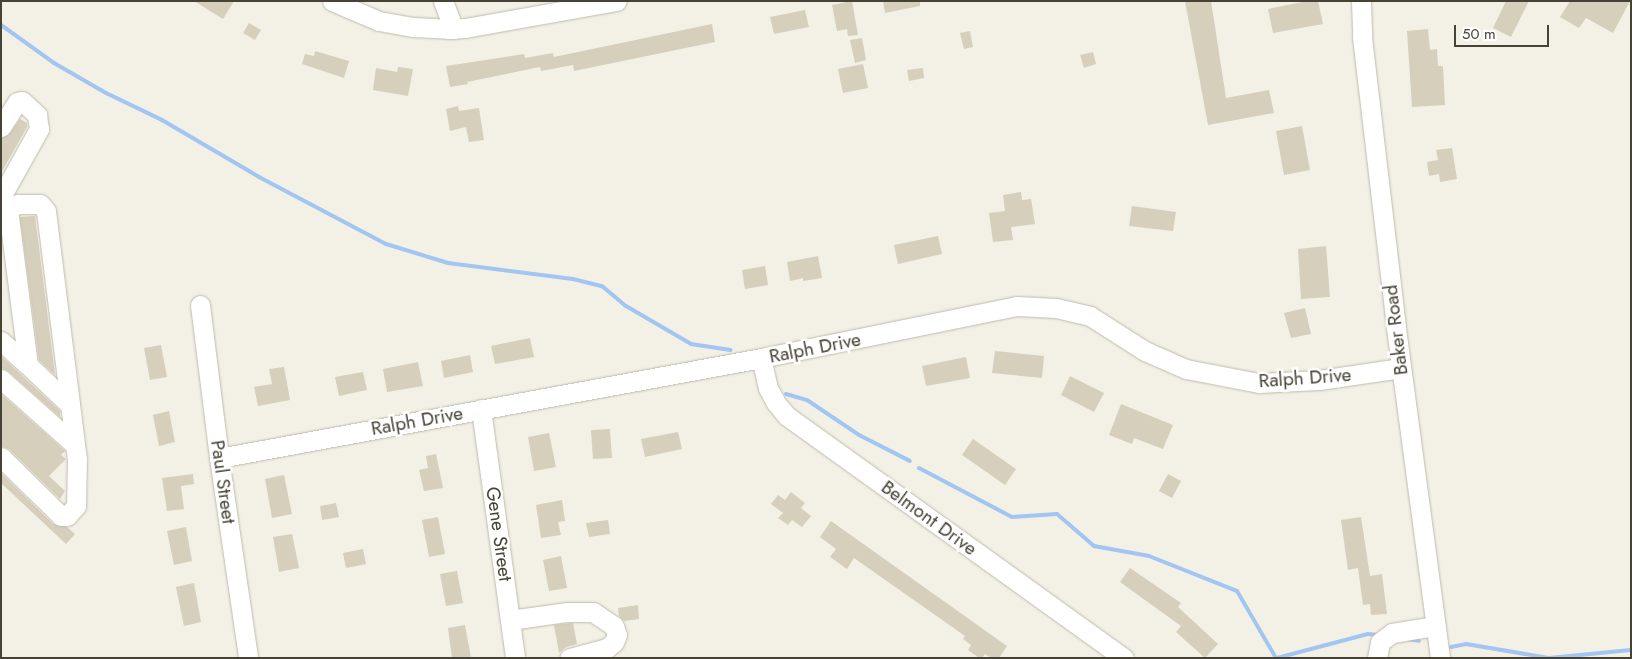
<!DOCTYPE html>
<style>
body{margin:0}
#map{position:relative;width:1632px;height:659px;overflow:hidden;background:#f3f1e6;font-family:Jost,sans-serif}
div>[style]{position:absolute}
.stream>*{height:4px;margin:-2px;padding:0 2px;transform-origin:2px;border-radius:2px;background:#a2c5f1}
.building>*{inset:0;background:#d5cfbc}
.roads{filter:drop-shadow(0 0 1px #bfbaa9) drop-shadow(0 0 1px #bfbaa9)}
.minor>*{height:19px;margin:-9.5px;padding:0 9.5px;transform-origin:9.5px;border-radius:9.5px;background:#fff}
span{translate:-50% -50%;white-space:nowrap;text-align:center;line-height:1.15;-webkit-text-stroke:5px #fff;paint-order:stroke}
.street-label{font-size:19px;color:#464235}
.frame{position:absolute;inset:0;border:2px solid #464235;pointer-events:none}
.scale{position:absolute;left:1454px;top:25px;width:95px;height:22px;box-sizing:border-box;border:2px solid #464235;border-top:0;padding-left:6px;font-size:15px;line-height:18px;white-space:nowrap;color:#464235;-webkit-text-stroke:4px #fff;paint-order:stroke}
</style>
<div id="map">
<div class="stream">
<div style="left:1px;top:25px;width:65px;rotate:35.6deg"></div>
<div style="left:54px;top:63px;width:60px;rotate:30deg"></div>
<div style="left:106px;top:93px;width:62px;rotate:25.7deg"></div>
<div style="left:162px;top:120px;width:113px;rotate:30.4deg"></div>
<div style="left:259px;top:177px;width:144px;rotate:27.8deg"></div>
<div style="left:386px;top:244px;width:65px;rotate:17deg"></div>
<div style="left:448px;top:263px;width:126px;rotate:7.3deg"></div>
<div style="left:573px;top:279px;width:30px;rotate:14deg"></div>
<div style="left:602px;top:286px;width:31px;rotate:40deg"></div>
<div style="left:626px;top:306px;width:75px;rotate:30.3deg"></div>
<div style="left:691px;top:344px;width:40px;rotate:8.5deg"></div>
<div style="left:786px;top:394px;width:22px;rotate:16deg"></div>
<div style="left:807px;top:400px;width:63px;rotate:33.9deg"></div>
<div style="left:859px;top:435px;width:57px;rotate:27deg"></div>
<div style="left:919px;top:468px;width:105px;rotate:27.8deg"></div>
<div style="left:1012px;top:517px;width:45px;rotate:-3.8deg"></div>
<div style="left:1057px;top:514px;width:49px;rotate:40.9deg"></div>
<div style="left:1094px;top:546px;width:56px;rotate:10.3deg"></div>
<div style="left:1149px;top:556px;width:95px;rotate:21.7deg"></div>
<div style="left:1237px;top:591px;width:78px;rotate:59.8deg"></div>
<div style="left:1407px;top:639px;width:12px;rotate:9deg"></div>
<div style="left:1451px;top:647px;width:15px;rotate:-11deg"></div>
<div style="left:1466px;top:644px;width:84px;rotate:9.6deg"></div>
<div style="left:1549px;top:658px;width:82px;rotate:-5.6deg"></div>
<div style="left:1277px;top:658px;width:94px;rotate:-14.8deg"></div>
<div style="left:1368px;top:634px;width:10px;rotate:6deg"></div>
</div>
<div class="building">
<div style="clip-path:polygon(194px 1px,234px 1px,223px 19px)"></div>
<div style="clip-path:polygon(852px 1px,858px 35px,848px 36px,847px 29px,837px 31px,832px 5px)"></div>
<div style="clip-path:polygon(883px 1px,920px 1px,920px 6px,885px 13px)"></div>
<div style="clip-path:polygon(1185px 1px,1211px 1px,1226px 98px,1269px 90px,1274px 113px,1208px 125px)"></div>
<div style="clip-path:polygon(1307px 1px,1318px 1px,1323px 24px,1273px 33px,1268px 9px)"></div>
<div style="clip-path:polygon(1506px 1px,1529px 1px,1511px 37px,1493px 28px)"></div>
<div style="clip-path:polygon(1570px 1px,1630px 1px,1613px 33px,1586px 18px,1579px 28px,1560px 17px)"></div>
<div style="clip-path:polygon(805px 10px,809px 27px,774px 34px,770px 17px)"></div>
<div style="clip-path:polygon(249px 23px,261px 30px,255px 40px,243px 33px)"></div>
<div style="clip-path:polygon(712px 24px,715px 42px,574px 71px,573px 65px,541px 71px,540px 67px,467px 82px,468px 84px,450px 87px,446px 66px,524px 54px,525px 58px,553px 53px,554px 57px)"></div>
<div style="clip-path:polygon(1428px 29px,1430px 50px,1437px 49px,1438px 66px,1443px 66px,1445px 105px,1412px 107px,1407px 31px)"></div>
<div style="clip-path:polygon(970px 31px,973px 47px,964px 49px,960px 33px)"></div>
<div style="clip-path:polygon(862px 38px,866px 60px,855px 63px,850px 40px)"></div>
<div style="clip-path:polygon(315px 51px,349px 61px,344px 78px,302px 64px,305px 54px,314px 56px)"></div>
<div style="clip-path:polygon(1093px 52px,1096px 64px,1084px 68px,1080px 55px)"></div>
<div style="clip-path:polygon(863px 64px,868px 88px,843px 93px,838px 69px)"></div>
<div style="clip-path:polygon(398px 67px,413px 69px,408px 96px,373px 90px,376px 68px,397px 72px)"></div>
<div style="clip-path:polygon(923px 68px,924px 78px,909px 81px,907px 70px)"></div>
<div style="clip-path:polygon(458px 106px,459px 111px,479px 108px,484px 140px,469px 142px,466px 127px,450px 131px,446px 109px)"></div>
<div style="clip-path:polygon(20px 119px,27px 123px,27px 127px,1px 173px,1px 138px,10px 133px)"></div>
<div style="clip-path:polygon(1302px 126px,1310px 170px,1284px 175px,1276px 131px)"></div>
<div style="clip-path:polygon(1452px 148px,1457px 179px,1440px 182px,1439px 174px,1429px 176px,1427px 162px,1438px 160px,1436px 150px)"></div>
<div style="clip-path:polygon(1021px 192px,1022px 200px,1031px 199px,1035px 224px,1011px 227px,1013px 240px,993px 242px,989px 213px,1005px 211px,1003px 195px)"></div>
<div style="clip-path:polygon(1132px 206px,1176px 212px,1173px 231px,1129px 226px)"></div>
<div style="clip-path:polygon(35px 216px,55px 375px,39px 360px,20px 217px)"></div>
<div style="clip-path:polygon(938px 236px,942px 254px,898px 264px,894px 245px)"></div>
<div style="clip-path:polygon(1326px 246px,1330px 297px,1301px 299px,1298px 249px)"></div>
<div style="clip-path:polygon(818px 256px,822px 278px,803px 281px,803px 278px,790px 281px,787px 262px)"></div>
<div style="clip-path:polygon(765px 266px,768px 285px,745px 289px,742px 270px)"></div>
<div style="clip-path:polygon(1305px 308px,1311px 334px,1291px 338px,1284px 313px)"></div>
<div style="clip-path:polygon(530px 338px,534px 357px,495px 364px,491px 346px)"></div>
<div style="clip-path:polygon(161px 345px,167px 377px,150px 380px,144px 348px)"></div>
<div style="clip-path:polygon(995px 351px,1044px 356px,1042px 378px,992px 373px)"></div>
<div style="clip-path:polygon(470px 355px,473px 372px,444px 378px,441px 361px)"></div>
<div style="clip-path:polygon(1px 356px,60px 411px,60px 417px,8px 371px,1px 368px)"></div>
<div style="clip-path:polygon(966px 357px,970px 378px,926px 386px,922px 366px)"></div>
<div style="clip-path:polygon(418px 362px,423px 386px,387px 392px,383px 369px)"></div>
<div style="clip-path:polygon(284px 367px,290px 400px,258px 406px,254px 387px,272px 384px,269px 369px)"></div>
<div style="clip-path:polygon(363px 372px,367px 390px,339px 396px,335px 377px)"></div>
<div style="clip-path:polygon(1070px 376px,1104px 393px,1094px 412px,1061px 395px)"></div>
<div style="clip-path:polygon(1px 394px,65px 451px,61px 455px,66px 459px,49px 476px,65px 491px,60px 499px,9px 449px,1px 446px)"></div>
<div style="clip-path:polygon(1121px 404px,1173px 425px,1163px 449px,1134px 438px,1132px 444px,1109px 435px)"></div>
<div style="clip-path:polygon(169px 411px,175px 442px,159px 446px,153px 415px)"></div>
<div style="clip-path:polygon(610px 429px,612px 458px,593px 459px,591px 430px)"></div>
<div style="clip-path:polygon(678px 432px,682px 449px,645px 457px,641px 439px)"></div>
<div style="clip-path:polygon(549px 433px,556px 467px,534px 471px,528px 437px)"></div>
<div style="clip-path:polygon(973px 439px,1016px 469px,1005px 485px,962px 455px)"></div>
<div style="clip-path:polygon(436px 454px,443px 488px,424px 491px,419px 470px,428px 468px,426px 456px)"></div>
<div style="clip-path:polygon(1px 473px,53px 524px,67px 527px,75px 534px,66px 544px,1px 483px)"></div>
<div style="clip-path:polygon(193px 474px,194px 484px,181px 486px,184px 509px,167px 511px,162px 478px)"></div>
<div style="clip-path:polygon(1168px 474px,1181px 481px,1172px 498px,1159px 491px)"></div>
<div style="clip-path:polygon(284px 475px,292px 514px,272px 518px,265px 479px)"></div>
<div style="clip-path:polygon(791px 492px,805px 503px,801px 508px,811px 516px,802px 527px,792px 520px,788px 525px,778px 518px,783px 513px,771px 504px,778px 495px,785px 500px)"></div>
<div style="clip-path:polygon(562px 500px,565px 521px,558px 522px,561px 535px,541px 538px,536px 505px)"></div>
<div style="clip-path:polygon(336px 503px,339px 517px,322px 520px,320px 506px)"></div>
<div style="clip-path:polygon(438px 517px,445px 554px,429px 557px,422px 520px)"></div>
<div style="clip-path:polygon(1361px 517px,1370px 576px,1382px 574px,1387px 614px,1371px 615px,1370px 604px,1363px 605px,1358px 568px,1348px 570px,1341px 520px)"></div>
<div style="clip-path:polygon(608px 520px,610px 534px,589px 537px,586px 523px)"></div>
<div style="clip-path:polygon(831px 521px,1007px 646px,999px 658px,991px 658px,985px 654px,982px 658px,979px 658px,968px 650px,971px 645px,963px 639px,965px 636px,854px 558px,847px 569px,830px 557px,836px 549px,820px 537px)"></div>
<div style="clip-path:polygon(186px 527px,192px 561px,174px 565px,167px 531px)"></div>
<div style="clip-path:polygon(292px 534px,299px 568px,279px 572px,273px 537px)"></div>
<div style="clip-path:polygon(363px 549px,366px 564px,346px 568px,343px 553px)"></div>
<div style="clip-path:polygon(561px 556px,567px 588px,549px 591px,543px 560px)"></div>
<div style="clip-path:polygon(1130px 568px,1181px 603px,1178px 607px,1218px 644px,1205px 658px,1176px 632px,1181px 626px,1120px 582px)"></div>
<div style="clip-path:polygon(457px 571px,463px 603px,446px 606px,440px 574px)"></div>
<div style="clip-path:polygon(194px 583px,201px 622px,184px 626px,176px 587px)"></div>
<div style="clip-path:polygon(638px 605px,639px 619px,624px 621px,619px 616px,618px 608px)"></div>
<div style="clip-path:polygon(573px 623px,577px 644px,566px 647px,559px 653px,554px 625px)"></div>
<div style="clip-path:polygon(465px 625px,471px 658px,452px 658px,448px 628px)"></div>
</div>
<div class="roads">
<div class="minor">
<div style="left:332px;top:1px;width:51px;rotate:23.1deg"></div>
<div style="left:379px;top:21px;width:35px;rotate:10deg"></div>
<div style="left:413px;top:27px;width:35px;rotate:3deg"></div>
<div style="left:448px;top:29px;width:17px;rotate:-3deg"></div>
<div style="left:465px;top:28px;width:154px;rotate:-10.1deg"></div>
<div style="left:443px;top:1px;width:30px;rotate:69deg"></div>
<div style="left:1361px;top:1px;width:36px;rotate:88deg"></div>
<div style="left:1362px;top:37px;width:293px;rotate:83.3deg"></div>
<div style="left:1396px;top:328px;width:333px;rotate:82.4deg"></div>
<div style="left:1px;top:127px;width:30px;rotate:-57deg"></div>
<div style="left:17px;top:102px;width:5px;rotate:-11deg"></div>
<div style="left:22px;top:101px;width:21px;rotate:43deg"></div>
<div style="left:37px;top:115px;width:14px;rotate:82deg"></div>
<div style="left:39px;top:129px;width:78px;rotate:119.2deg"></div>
<div style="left:1px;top:203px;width:9px;rotate:41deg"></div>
<div style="left:8px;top:209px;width:11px;rotate:-27deg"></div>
<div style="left:18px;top:204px;width:22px"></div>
<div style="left:40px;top:204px;width:9px;rotate:49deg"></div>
<div style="left:46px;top:211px;width:250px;rotate:82.9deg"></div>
<div style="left:77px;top:459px;width:47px;rotate:91.2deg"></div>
<div style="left:76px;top:506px;width:13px;rotate:132deg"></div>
<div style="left:67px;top:516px;width:6px;rotate:180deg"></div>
<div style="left:61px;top:516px;width:84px;rotate:-135.5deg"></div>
<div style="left:8px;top:209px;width:157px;rotate:82.7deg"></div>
<div style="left:28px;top:365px;width:58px;rotate:43.6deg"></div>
<div style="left:200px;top:305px;width:154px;rotate:82.9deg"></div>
<div style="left:219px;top:458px;width:202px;rotate:81.7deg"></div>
<div style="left:1px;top:341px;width:36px;rotate:42deg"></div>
<div style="left:761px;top:358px;width:31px;rotate:77deg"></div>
<div style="left:768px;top:388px;width:17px;rotate:62deg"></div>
<div style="left:776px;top:403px;width:17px;rotate:50deg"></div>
<div style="left:787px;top:416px;width:415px;rotate:35.7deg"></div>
<div style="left:1px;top:379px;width:99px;rotate:41.7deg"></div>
<div style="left:481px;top:409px;width:251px;rotate:82.2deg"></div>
<div style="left:219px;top:458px;width:551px;rotate:-10.45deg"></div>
<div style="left:761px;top:358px;width:261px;rotate:-11.5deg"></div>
<div style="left:1017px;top:306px;width:39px;rotate:3deg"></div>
<div style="left:1056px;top:308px;width:35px;rotate:13deg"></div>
<div style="left:1090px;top:316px;width:65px;rotate:32.5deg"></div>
<div style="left:1145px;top:351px;width:45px;rotate:23.7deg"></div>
<div style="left:1186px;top:369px;width:74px;rotate:10.9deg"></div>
<div style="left:1259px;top:383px;width:60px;rotate:-2.9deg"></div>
<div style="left:1319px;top:380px;width:83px;rotate:-8.3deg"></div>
<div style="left:510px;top:620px;width:58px;rotate:-8deg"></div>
<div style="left:567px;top:612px;width:26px"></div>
<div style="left:593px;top:612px;width:25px;rotate:34deg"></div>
<div style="left:614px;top:626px;width:9px;rotate:72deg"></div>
<div style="left:617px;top:635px;width:8px;rotate:113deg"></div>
<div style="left:614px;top:642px;width:9px;rotate:139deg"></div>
<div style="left:607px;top:648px;width:39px;rotate:165deg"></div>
<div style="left:1377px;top:658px;width:16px;rotate:-79deg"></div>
<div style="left:1380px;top:642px;width:15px;rotate:-37deg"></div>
<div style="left:1392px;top:633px;width:44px;rotate:-9.2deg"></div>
</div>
</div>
<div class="street-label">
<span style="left:1396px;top:330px;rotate:-97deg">Baker Road</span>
<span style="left:815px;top:348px;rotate:-11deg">Ralph Drive</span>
<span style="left:1305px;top:378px;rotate:-4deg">Ralph Drive</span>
<span style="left:417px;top:421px;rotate:-10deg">Ralph Drive</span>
<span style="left:223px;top:482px;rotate:82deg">Paul Street</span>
<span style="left:929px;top:518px;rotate:36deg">Belmont Drive</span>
<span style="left:499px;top:534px;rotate:82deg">Gene Street</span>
</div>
<div class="frame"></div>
<div class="scale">50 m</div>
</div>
